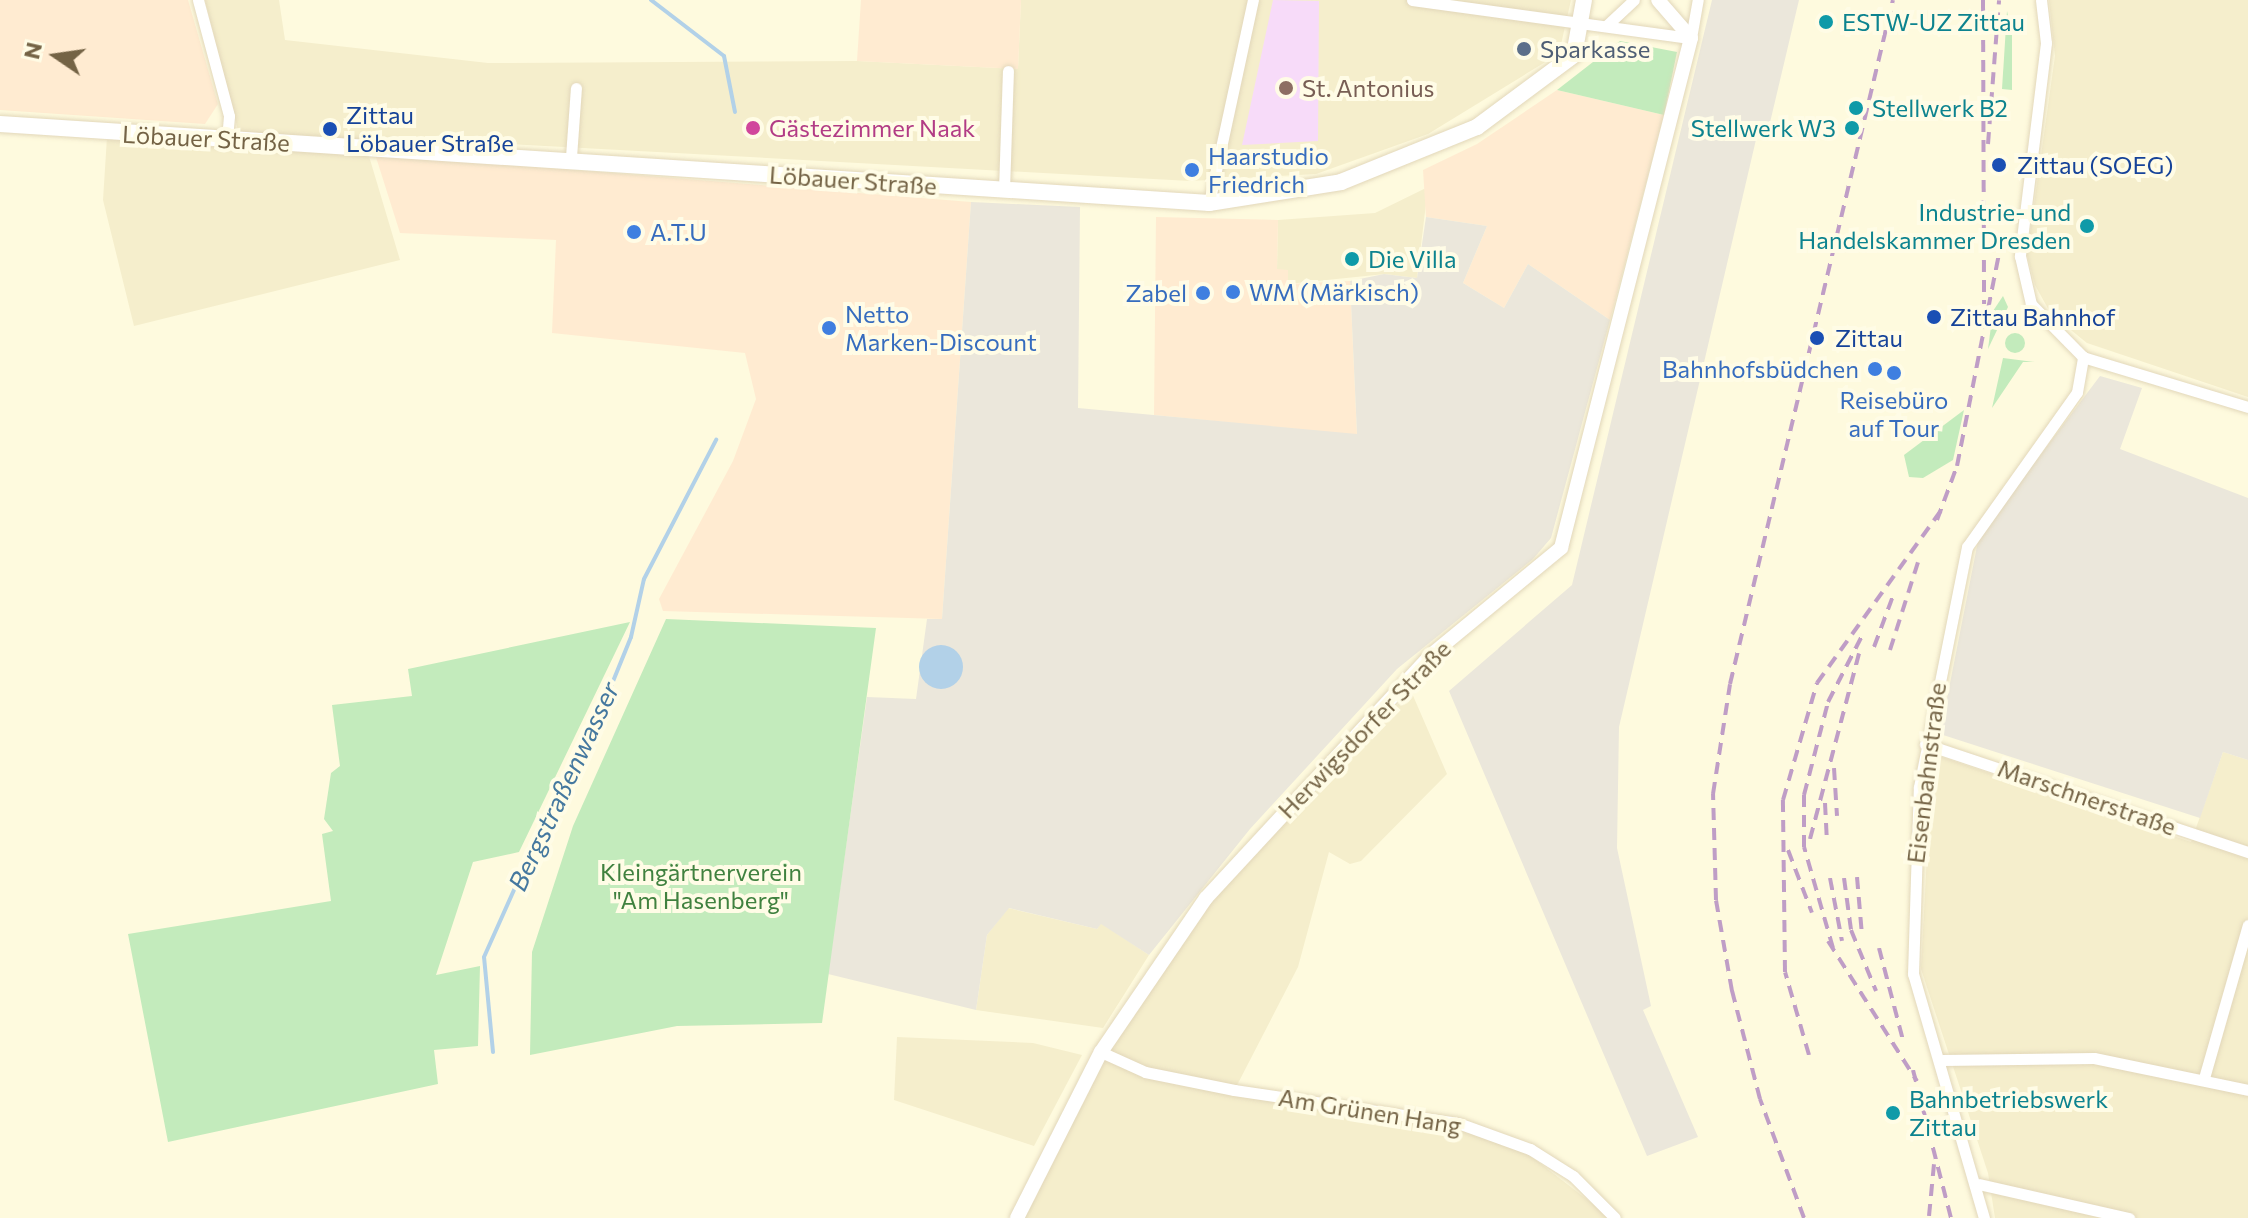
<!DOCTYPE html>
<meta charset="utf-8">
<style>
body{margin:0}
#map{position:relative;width:2248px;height:1218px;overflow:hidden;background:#fefade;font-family:Commissioner,sans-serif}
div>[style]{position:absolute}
.residential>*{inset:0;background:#f5eecc}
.commercial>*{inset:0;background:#ffebd1}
.industrial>*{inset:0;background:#ebe7db}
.education>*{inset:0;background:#f7dbf9}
.green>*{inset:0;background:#c3ebbc}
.round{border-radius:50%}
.water>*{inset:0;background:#b2d1e8}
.stream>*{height:4px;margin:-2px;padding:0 2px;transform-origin:2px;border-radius:2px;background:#b2d1e8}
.roads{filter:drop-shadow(0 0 2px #e2d7ba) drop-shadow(0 0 2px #e2d7ba)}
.minor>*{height:11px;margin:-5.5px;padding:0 5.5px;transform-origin:5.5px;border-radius:5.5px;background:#fff}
.tertiary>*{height:14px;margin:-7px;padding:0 7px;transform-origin:7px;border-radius:7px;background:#fff}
.secondary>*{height:16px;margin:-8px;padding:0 8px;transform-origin:8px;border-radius:8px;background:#fff}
.rail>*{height:4px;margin-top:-2px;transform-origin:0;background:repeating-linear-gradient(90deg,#bf9dc6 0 12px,transparent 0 20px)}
.dots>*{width:22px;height:22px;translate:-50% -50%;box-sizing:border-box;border:4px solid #fffce6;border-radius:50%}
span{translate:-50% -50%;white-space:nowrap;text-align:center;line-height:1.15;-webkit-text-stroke:8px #fffce6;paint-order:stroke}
.culture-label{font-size:24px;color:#0d838f}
.left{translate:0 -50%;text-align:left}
.right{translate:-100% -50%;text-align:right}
.service-label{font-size:24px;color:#4e5e75}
.education-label{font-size:24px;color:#785e54}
.transit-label{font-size:24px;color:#164399}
.hotel-label{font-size:24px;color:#b23c85}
.street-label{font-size:24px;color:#746345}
.shop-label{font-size:24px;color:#366cbe}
.park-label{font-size:24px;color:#40813f}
.water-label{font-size:26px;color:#45789f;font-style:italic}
.north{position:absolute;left:16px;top:16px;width:80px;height:80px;-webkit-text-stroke:6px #fffce6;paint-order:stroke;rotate:283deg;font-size:22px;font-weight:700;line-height:32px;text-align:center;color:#746345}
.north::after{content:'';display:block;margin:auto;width:28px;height:36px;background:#746345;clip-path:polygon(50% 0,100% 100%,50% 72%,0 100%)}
</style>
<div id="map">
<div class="residential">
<div style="clip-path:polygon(205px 0,279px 0,285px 40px,488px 63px,857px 61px,1018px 69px,1021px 0,1571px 0,1560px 49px,1547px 61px,1428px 134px,1316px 174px,1190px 181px,363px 136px,400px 260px,134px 326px,103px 200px,107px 137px,243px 150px)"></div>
<div style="clip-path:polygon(2049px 0,2248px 0,2248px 397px,2087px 343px,2051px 314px,2035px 285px,2027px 255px,2055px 56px)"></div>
<div style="clip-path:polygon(1428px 187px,1417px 278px,1385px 274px,1288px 284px,1277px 270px,1278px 220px,1375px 213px)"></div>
<div style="clip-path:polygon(1411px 691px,1447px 774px,1361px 861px,1350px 864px,1329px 852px,1298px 967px,1234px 1091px,1464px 1131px,1528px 1154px,1611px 1218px,1022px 1218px,1105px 1050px,1209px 902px)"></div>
<div style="clip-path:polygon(2223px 752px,2248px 760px,2248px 1218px,1995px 1218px,1988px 1173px,1921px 969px,1932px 761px,1936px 755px,2191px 842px)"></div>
<div style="clip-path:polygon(1008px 908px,1097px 929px,1101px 923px,1149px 955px,1103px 1028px,976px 1010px,987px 935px)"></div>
<div style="clip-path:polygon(897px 1037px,1033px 1043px,1082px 1055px,1034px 1146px,894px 1100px)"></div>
</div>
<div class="commercial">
<div style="clip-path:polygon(0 0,188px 0,218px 104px,205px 124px,0 110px)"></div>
<div style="clip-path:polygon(861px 0,1021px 0,1018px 69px,857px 61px)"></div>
<div style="clip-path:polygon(1557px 90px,1664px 115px,1610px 320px,1528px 264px,1504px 308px,1463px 283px,1487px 226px,1426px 217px,1423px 170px,1477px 144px)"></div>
<div style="clip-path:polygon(375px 154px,971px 202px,942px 619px,663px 611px,659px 599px,733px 461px,756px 399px,745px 353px,552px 333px,556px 240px,400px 233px)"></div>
<div style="clip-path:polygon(1156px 217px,1278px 220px,1277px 269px,1288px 270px,1288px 284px,1350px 281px,1357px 435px,1154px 415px)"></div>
</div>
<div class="industrial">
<div style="clip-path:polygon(1712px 0,1799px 0,1768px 131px,1758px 131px,1619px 727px,1617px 848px,1651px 1006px,1643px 1010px,1698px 1137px,1647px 1156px,1449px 691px,1572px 585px)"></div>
<div style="clip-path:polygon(971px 202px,1080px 207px,1078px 408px,1357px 434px,1350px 281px,1384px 274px,1417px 278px,1426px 217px,1487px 226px,1463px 283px,1504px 308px,1528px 264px,1610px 320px,1551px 538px,1533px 559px,1397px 669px,1250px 829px,1149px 955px,1101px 924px,1097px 929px,1009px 908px,987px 935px,976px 1010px,828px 974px,867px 697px,916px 699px,927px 619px,942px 619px)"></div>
<div style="clip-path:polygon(2100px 376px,2142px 388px,2120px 449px,2248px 498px,2248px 760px,2223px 752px,2200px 818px,1940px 734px,1979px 536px)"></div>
</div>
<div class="education">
<div style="clip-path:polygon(1273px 0,1319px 1px,1318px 141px,1242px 145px)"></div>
</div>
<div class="green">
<div style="clip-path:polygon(2007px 11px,2012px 35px,2012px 90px,2002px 89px)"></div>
<div style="clip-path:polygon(1620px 41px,1677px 52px,1664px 115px,1557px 90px)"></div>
<div style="clip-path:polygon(2003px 296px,2008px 307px,1988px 349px,1993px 311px)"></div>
<div class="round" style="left:2005px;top:333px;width:20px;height:20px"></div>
<div style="clip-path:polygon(2003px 358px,2035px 362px,2023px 362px,1992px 408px)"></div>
<div style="clip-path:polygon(1964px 410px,1953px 460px,1923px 478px,1909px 477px,1904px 455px)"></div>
<div style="clip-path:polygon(666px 619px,876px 628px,822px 1023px,677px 1026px,530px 1055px,532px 952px,573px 826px)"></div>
<div style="clip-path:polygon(630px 622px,519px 852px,473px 862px,436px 975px,480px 966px,478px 1046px,434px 1050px,438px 1084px,168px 1142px,128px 934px,331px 901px,322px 834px,333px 831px,324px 819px,331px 773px,340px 766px,332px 705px,412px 696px,408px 669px)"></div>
</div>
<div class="water">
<div class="round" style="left:919px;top:645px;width:44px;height:44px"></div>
</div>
<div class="stream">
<div style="left:651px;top:0;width:92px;rotate:37.5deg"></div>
<div style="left:724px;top:56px;width:57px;rotate:78.9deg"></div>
<div style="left:493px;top:1052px;width:95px;rotate:-95.4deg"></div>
<div style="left:484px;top:957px;width:194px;rotate:-65.9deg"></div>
<div style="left:563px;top:780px;width:22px;rotate:-43deg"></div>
<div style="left:579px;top:765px;width:138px;rotate:-67.9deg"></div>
<div style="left:631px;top:637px;width:59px;rotate:-77.4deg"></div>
<div style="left:644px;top:579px;width:157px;rotate:-62.6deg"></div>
</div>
<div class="roads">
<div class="minor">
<div style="left:198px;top:0;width:120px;rotate:75deg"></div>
<div style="left:229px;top:116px;width:24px;rotate:95deg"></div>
<div style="left:1412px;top:0;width:282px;rotate:7.8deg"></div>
<div style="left:1691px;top:38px;width:39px;rotate:-80deg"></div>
<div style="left:2041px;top:0;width:43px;rotate:83.4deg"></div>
<div style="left:2046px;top:43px;width:215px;rotate:97deg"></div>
<div style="left:2020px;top:256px;width:49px;rotate:77.1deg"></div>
<div style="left:2031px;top:304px;width:74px;rotate:45.5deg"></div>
<div style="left:2083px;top:357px;width:172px;rotate:16.9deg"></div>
<div style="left:1606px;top:26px;width:38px;rotate:-43deg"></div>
<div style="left:571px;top:157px;width:69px;rotate:-85.9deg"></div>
<div style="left:1004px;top:190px;width:119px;rotate:-88.1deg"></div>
<div style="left:1209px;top:203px;width:208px;rotate:-77.8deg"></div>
<div style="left:1925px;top:744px;width:341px;rotate:18.5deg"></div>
<div style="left:1101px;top:1052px;width:48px;rotate:24.4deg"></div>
<div style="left:1145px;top:1072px;width:91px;rotate:11.4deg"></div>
<div style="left:1234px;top:1090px;width:226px;rotate:8.4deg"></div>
<div style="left:1458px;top:1123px;width:77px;rotate:19.9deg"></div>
<div style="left:1530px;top:1149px;width:51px;rotate:32.1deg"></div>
<div style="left:1573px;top:1176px;width:59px;rotate:45deg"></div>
<div style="left:1943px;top:1060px;width:151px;rotate:-0.8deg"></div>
<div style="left:2094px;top:1058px;width:157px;rotate:11.7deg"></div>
<div style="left:2204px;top:1078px;width:159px;rotate:-74deg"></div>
<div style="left:1979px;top:1184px;width:154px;rotate:12.8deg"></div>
<div style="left:1984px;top:1218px;width:254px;rotate:-106.2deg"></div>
<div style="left:1913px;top:974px;width:187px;rotate:-88.2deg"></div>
<div style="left:1919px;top:787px;width:245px;rotate:-78.7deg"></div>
<div style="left:1967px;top:547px;width:190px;rotate:-54.6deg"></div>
<div style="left:2077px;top:392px;width:36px;rotate:-80deg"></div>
</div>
<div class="tertiary">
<div style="left:1017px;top:1218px;width:186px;rotate:-63.2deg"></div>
<div style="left:1101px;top:1052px;width:186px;rotate:-55.7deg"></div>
<div style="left:1206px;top:898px;width:330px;rotate:-47.2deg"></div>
<div style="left:1430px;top:656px;width:170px;rotate:-39.5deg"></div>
<div style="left:1561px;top:548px;width:526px;rotate:-75.7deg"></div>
<div style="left:1691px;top:38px;width:50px;rotate:-131deg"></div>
</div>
<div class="secondary">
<div style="left:0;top:124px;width:1212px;rotate:3.74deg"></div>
<div style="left:1209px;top:203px;width:134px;rotate:-9deg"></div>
<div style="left:1341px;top:182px;width:147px;rotate:-22deg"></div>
<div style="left:1477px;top:127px;width:121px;rotate:-36.6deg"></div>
<div style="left:1574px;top:55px;width:56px;rotate:-79.7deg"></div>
</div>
</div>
<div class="rail">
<div style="left:1983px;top:0;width:304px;rotate:89.8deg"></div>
<div style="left:1988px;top:144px;width:144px;rotate:-85.6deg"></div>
<div style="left:1937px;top:520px;width:58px;rotate:-69.7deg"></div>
<div style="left:1957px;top:466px;width:222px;rotate:-78.8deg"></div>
<div style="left:1874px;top:647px;width:54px;rotate:-69.6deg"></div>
<div style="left:1890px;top:650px;width:99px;rotate:-72.3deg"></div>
<div style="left:1834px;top:768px;width:48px;rotate:86.4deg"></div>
<div style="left:1825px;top:803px;width:40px;rotate:87.1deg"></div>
<div style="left:1810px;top:839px;width:192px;rotate:-75.2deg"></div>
<div style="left:1788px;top:850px;width:67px;rotate:69.1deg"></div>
<div style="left:1857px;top:877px;width:58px;rotate:85.1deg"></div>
<div style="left:1830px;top:878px;width:64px;rotate:79.2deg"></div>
<div style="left:1844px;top:878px;width:52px;rotate:82.3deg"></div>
<div style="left:1851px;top:930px;width:66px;rotate:67.7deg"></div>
<div style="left:1828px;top:941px;width:166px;rotate:57.6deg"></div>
<div style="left:1833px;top:948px;width:105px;rotate:-106deg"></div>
<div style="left:1804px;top:847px;width:52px;rotate:-90deg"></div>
<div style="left:1804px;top:795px;width:96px;rotate:-75.5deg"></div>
<div style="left:1828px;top:702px;width:79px;rotate:-62.8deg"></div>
<div style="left:1879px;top:948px;width:95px;rotate:75.4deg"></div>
<div style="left:1809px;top:1055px;width:86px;rotate:-106.1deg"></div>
<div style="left:1785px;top:972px;width:172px;rotate:-90.7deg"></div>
<div style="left:1783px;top:800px;width:122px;rotate:-73.8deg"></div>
<div style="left:1817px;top:683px;width:214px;rotate:-54.3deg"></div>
<div style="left:1913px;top:1070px;width:153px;rotate:75.6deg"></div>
<div style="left:1929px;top:1216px;width:52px;rotate:-84.5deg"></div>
<div style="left:1804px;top:1218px;width:127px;rotate:-110.3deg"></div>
<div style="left:1760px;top:1099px;width:112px;rotate:-104.5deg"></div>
<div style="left:1732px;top:991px;width:92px;rotate:-100deg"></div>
<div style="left:1716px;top:900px;width:106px;rotate:-91.6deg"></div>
<div style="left:1713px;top:794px;width:111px;rotate:-81.2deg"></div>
<div style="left:1730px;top:684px;width:703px;rotate:-76.6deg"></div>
</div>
<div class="dots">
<div style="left:1826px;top:22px;background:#0f9aa8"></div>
<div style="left:1524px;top:49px;background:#5c6f8a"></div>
<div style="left:1286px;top:88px;background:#8d6e63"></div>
<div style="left:1856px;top:108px;background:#0f9aa8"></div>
<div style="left:753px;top:128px;background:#d1479c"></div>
<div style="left:1852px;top:128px;background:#0f9aa8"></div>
<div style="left:330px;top:129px;background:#1a4fb4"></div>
<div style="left:1999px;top:165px;background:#1a4fb4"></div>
<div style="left:1192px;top:170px;background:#3f7fe0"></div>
<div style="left:2087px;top:226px;background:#0f9aa8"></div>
<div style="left:634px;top:232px;background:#3f7fe0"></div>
<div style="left:1352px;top:259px;background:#0f9aa8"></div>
<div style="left:1233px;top:292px;background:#3f7fe0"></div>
<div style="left:1203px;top:293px;background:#3f7fe0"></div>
<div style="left:1934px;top:317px;background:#1a4fb4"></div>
<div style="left:829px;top:328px;background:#3f7fe0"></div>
<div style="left:1817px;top:338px;background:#1a4fb4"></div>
<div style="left:1875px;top:369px;background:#3f7fe0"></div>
<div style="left:1894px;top:373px;background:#3f7fe0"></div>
<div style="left:1893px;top:1113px;background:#0f9aa8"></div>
</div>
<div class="culture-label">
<span class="left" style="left:1842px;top:22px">ESTW-UZ Zittau</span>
<span class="left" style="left:1872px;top:108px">Stellwerk B2</span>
<span class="right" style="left:1836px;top:128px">Stellwerk W3</span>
<span class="right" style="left:2071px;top:226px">Industrie- und<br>Handelskammer Dresden</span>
<span class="left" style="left:1368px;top:259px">Die Villa</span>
<span class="left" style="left:1909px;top:1113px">Bahnbetriebswerk<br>Zittau</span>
</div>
<div class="service-label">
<span class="left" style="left:1540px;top:49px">Sparkasse</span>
</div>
<div class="education-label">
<span class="left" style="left:1302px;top:88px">St. Antonius</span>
</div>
<div class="transit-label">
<span class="left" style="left:346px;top:129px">Zittau<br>Löbauer Straße</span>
<span class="left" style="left:2017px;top:165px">Zittau (SOEG)</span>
<span class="left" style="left:1950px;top:317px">Zittau Bahnhof</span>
<span class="left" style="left:1835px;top:338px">Zittau</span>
</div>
<div class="hotel-label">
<span class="left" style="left:769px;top:128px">Gästezimmer Naak</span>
</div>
<div class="street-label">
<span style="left:206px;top:138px;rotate:3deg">Löbauer Straße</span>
<span style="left:853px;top:180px;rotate:4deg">Löbauer Straße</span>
<span style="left:1364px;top:729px;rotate:-46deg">Herwigsdorfer Straße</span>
<span style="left:1926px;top:773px;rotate:-83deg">Eisenbahnstraße</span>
<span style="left:2087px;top:797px;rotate:19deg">Marschnerstraße</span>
<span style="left:1370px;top:1111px;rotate:9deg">Am Grünen Hang</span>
</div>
<div class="shop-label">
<span class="left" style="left:1208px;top:170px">Haarstudio<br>Friedrich</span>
<span class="left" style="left:650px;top:232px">A.T.U</span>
<span class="left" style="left:1249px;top:292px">WM (Märkisch)</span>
<span class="right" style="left:1187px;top:293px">Zabel</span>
<span class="left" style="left:845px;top:328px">Netto<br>Marken-Discount</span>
<span class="right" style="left:1859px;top:369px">Bahnhofsbüdchen</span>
<span style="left:1894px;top:414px">Reisebüro<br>auf Tour</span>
</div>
<div class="park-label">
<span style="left:701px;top:886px">Kleingärtnerverein<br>"Am Hasenberg"</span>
</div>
<div class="water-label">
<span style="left:563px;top:786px;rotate:-65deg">Bergstraßenwasser</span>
</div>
<div class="north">N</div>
</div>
